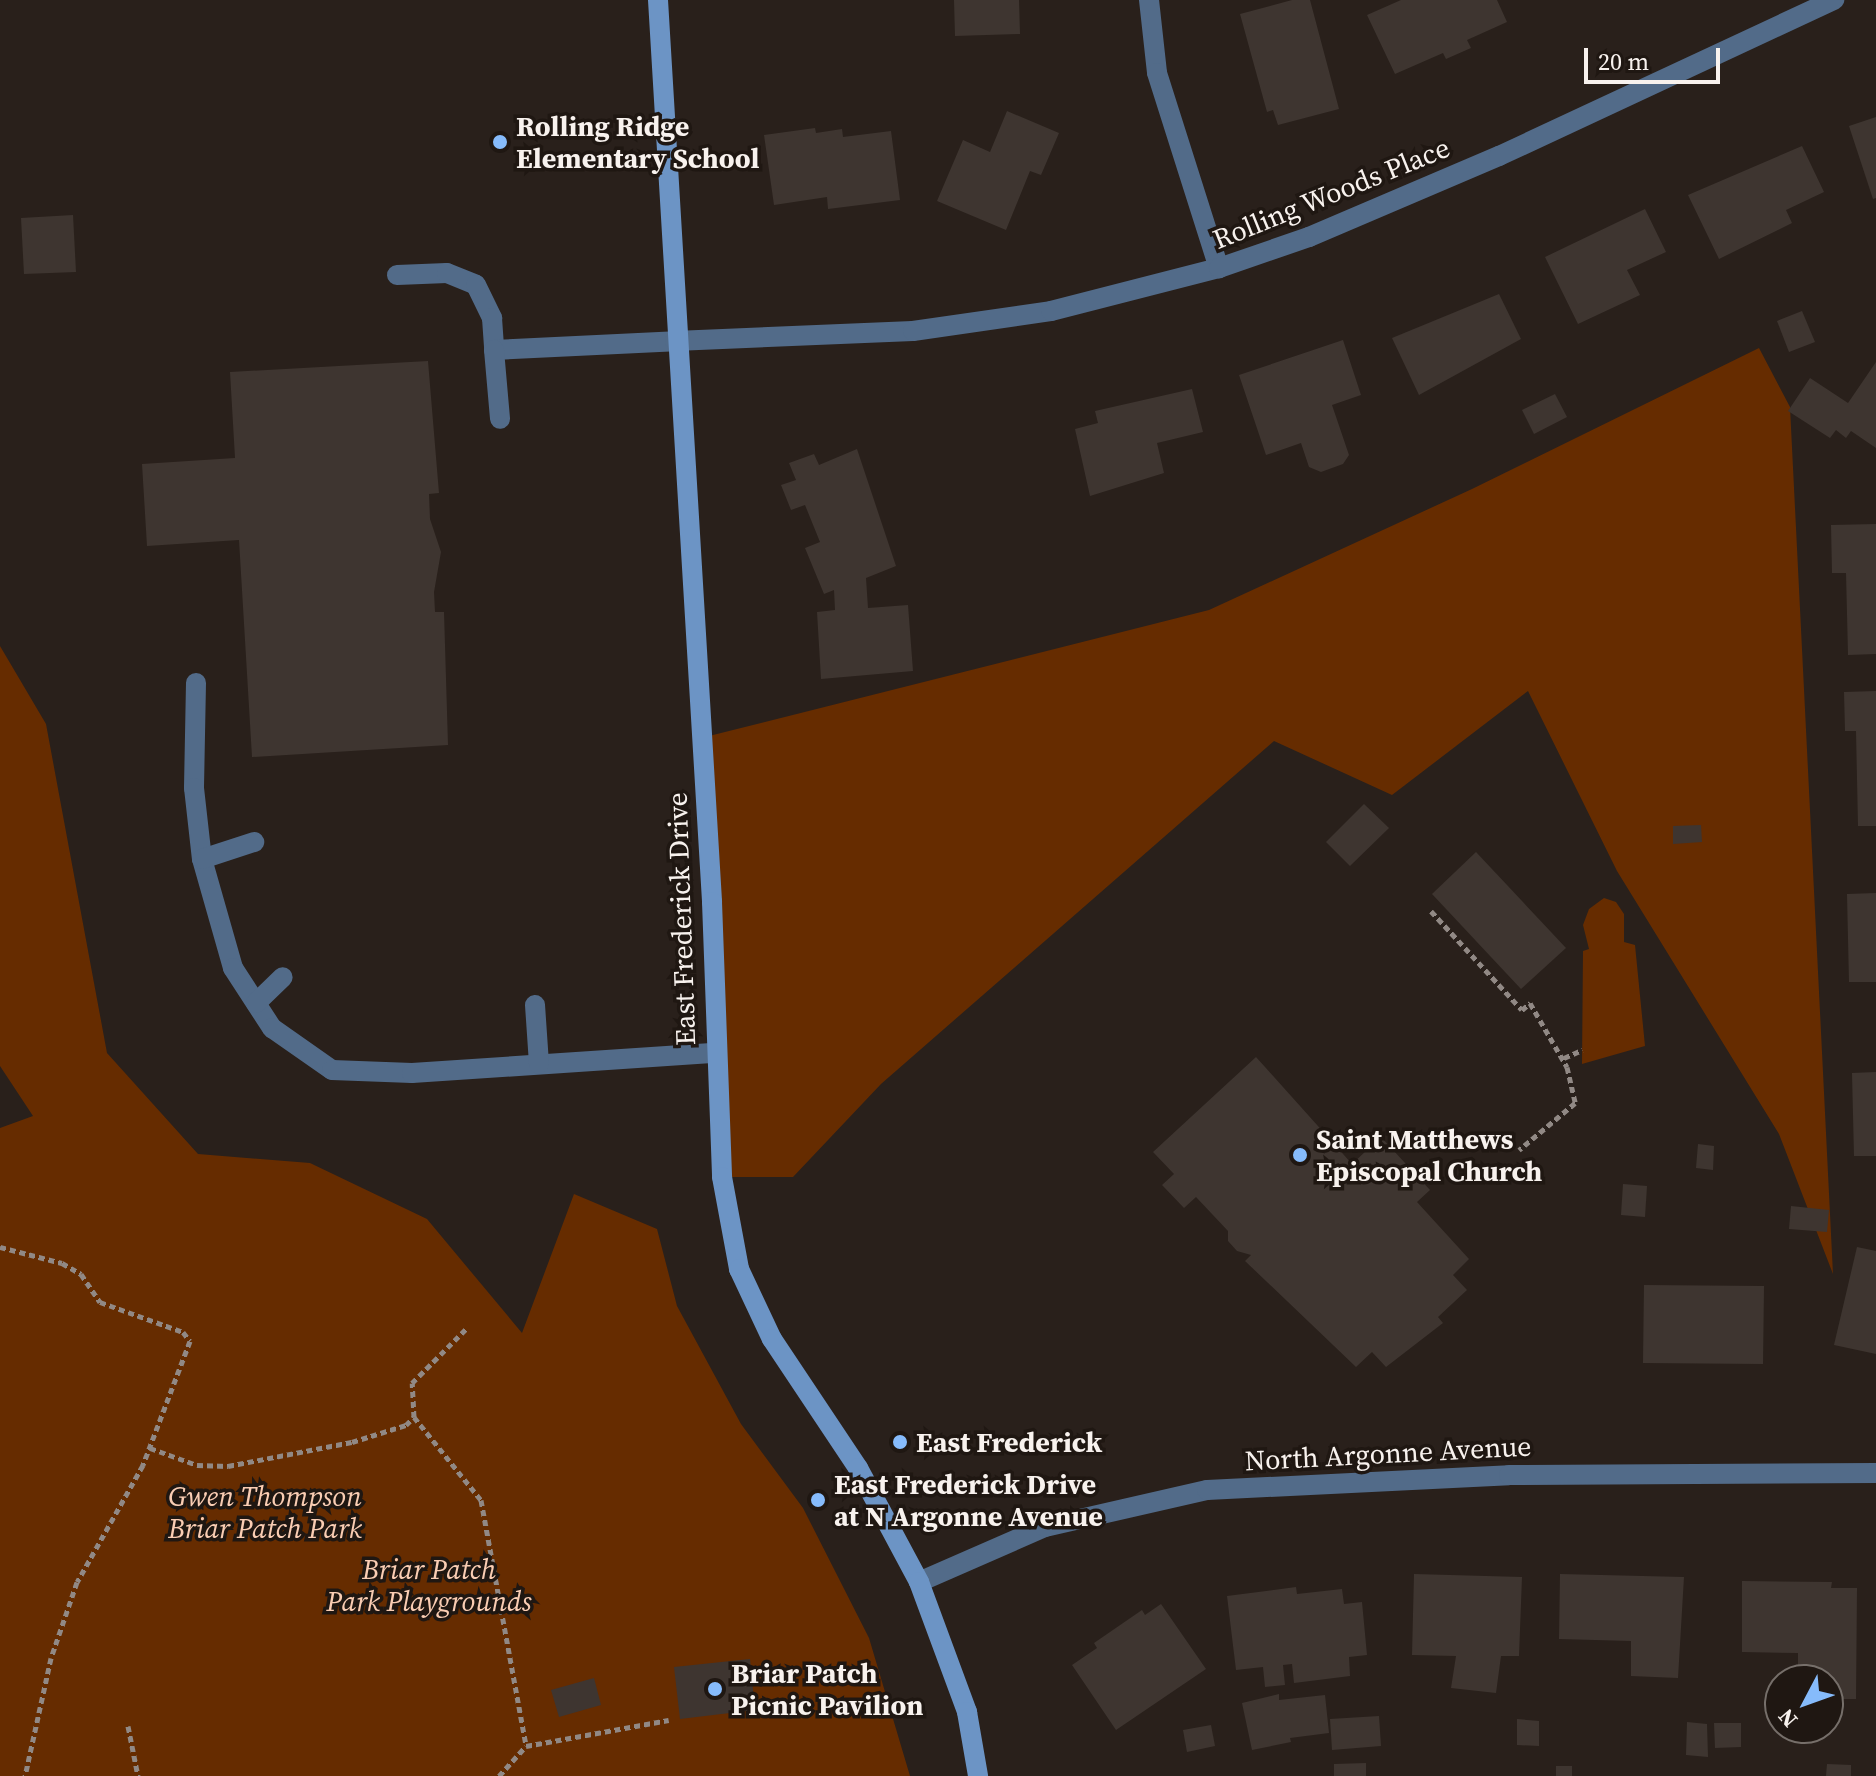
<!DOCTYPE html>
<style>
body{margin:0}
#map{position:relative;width:1876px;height:1776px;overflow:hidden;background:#29201b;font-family:"Source Serif 4",serif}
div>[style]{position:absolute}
.green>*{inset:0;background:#662c00}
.building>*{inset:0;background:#3e3530}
.path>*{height:5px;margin-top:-2.5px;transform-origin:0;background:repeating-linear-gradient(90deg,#918985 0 6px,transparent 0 10px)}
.lane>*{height:20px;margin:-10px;padding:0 10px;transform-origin:10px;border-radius:10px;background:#526b89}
.street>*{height:20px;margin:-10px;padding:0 10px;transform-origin:10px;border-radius:10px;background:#526b89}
.secondary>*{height:20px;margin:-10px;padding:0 10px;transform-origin:10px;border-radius:10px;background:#6c94c5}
.dots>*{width:22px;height:22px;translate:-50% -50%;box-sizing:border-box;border:4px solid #1f1712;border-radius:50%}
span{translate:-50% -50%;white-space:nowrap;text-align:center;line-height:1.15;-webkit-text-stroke:7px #1f1712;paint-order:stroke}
.poi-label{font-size:28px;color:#f8f2ee;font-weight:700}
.left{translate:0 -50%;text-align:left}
.street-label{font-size:28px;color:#f8f2ee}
.park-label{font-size:28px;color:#facdb3;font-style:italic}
.north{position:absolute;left:1764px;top:1664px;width:80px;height:80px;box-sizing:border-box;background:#1f1712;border:2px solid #766f6a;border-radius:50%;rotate:229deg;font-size:22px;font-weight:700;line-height:32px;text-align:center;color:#f8f2ee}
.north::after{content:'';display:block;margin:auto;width:28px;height:36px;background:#86bbfb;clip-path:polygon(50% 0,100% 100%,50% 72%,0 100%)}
.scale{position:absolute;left:1584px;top:48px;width:136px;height:36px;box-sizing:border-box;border:4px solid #f8f2ee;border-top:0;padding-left:10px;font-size:24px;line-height:28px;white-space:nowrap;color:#f8f2ee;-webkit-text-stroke:6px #1f1712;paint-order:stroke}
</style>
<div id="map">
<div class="green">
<div style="clip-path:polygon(1759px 348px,1790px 407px,1833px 1274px,1779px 1134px,1617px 871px,1528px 691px,1392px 795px,1274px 741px,881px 1084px,793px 1177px,722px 1177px,701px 738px,1209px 610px,1472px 489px)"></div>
<div style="clip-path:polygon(0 646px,46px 724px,107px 1053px,198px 1154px,310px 1163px,427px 1219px,522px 1333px,574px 1194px,657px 1229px,677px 1306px,741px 1424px,803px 1508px,869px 1638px,910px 1776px,0 1776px,0 1128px,33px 1116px,0 1066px)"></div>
<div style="clip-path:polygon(1604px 898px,1616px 902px,1624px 914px,1624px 942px,1635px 945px,1645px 1046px,1582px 1064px,1583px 951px,1589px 949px,1583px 925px,1589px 909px)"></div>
</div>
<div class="building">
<div style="clip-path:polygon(954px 0,1019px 0,1020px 34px,955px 36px)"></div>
<div style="clip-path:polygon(1292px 0,1310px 0,1339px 109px,1278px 125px,1273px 110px,1267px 112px,1240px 14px)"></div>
<div style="clip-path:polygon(1401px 0,1497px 0,1507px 22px,1467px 40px,1471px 48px,1446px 59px,1443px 53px,1395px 74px,1367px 15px)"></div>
<div style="clip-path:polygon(1007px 111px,1059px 133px,1041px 175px,1030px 171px,1006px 230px,937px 201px,963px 140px,990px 152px)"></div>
<div style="clip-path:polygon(1876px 117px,1876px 198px,1873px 199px,1849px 126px)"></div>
<div style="clip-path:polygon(815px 128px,816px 133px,842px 129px,843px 137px,891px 131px,900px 200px,828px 209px,827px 197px,774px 205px,764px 135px)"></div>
<div style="clip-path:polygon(1802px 146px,1824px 192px,1786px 210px,1792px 223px,1719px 259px,1688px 195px)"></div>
<div style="clip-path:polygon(1645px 209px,1666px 252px,1627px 270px,1640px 295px,1578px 324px,1545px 257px)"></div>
<div style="clip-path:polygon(73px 215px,76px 272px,24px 274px,21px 218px)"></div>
<div style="clip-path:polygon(1499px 294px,1521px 339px,1419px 395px,1392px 338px)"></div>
<div style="clip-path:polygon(1802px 311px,1815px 342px,1789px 352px,1777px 321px)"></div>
<div style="clip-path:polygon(1343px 340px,1361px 395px,1332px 405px,1349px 455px,1343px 464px,1321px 472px,1309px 467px,1301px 443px,1266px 455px,1239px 375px)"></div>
<div style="clip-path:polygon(428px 361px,439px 493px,429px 494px,430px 519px,441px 552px,434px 592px,435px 612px,444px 612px,448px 745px,252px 757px,239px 540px,147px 546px,142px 464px,235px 458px,230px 372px)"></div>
<div style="clip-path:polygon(1876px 362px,1876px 448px,1851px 431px,1846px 438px,1836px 430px,1830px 438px,1788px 411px,1810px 378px,1848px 403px)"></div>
<div style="clip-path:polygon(1192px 389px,1203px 432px,1157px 443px,1164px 473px,1090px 496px,1075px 429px,1098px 423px,1095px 411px)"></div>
<div style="clip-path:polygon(1555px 394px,1567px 417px,1534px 434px,1522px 410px)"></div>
<div style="clip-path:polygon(857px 449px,896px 566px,866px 578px,868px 608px,908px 605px,913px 671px,821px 679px,817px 612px,835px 610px,834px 590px,824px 594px,805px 548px,820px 542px,805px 505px,791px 510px,781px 485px,796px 480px,789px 463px,814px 454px,819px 465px)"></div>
<div style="clip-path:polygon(1876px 524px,1876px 654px,1848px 655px,1846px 573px,1832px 573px,1831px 525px)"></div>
<div style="clip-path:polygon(1876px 691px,1876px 826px,1858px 826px,1856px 731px,1845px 731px,1844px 692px)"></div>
<div style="clip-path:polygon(1364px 804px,1389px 828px,1350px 866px,1326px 842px)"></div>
<div style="clip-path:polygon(1701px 825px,1702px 842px,1673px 844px,1673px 826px)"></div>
<div style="clip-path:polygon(1476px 852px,1566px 948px,1521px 989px,1432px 894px)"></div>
<div style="clip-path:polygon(1876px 893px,1876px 982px,1849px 982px,1847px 894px)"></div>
<div style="clip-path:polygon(1256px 1057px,1352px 1164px,1381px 1137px,1430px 1190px,1417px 1202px,1469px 1259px,1453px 1275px,1467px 1290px,1438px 1317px,1443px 1323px,1386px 1367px,1372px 1352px,1356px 1367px,1245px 1261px,1251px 1255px,1237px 1251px,1228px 1241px,1228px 1231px,1196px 1197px,1184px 1208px,1162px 1185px,1174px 1174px,1153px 1152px)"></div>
<div style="clip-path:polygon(1876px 1072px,1876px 1156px,1854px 1156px,1852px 1073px)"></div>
<div style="clip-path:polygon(1698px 1144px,1714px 1146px,1713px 1170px,1696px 1168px)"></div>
<div style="clip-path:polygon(1623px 1184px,1647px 1186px,1645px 1217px,1621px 1215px)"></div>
<div style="clip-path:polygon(1791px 1206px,1829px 1210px,1827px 1232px,1789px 1229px)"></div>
<div style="clip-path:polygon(1857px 1247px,1876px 1251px,1876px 1354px,1834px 1345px)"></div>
<div style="clip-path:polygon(1644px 1285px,1764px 1286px,1763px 1364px,1643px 1363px)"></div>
<div style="clip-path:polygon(1414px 1574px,1522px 1577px,1519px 1656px,1501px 1656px,1496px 1693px,1451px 1688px,1456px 1656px,1412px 1655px)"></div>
<div style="clip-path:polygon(1560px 1574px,1684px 1577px,1678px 1678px,1631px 1676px,1631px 1641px,1559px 1639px)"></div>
<div style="clip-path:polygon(1742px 1581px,1832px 1582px,1831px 1588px,1857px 1588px,1856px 1699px,1828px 1699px,1828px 1680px,1798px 1680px,1798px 1653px,1742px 1652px)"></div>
<div style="clip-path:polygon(1296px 1587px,1297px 1594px,1342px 1589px,1344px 1604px,1362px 1602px,1367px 1655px,1349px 1657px,1350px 1676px,1294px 1683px,1292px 1664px,1283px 1665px,1285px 1685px,1265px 1687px,1263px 1667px,1236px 1670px,1227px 1596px)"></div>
<div style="clip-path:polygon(1161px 1604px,1206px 1669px,1116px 1730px,1072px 1665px,1097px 1648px,1094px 1643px,1142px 1610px,1145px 1615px)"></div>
<div style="clip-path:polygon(750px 1659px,755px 1710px,680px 1719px,674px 1667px)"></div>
<div style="clip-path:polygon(594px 1678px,601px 1705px,559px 1717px,551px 1690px)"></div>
<div style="clip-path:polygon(1279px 1694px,1279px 1700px,1325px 1695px,1329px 1733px,1290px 1738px,1291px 1742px,1252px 1750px,1242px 1703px)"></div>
<div style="clip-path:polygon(1379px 1716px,1381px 1746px,1332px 1750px,1330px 1719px)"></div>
<div style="clip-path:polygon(1517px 1719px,1539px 1721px,1539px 1746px,1517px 1745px)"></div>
<div style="clip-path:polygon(1687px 1722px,1707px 1724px,1708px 1757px,1686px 1755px)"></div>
<div style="clip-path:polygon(1714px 1723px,1741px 1723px,1741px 1747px,1715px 1748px)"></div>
<div style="clip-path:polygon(1211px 1725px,1215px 1746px,1187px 1752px,1183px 1730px)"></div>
<div style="clip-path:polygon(1366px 1763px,1366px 1776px,1334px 1776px,1334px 1764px)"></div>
<div style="clip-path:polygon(1827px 1764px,1851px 1765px,1851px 1776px,1826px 1776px)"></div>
<div style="clip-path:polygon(1556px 1766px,1572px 1766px,1572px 1776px,1556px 1776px)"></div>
</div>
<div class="path">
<div style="left:1431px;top:911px;width:134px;rotate:47.4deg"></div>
<div style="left:1522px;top:1010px;width:11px;rotate:-41deg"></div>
<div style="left:1530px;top:1003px;width:74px;rotate:60deg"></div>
<div style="left:1567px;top:1067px;width:37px;rotate:77deg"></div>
<div style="left:1575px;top:1103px;width:73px;rotate:140deg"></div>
<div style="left:1564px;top:1058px;width:20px;rotate:-24deg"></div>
<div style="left:0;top:1247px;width:64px;rotate:14.5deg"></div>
<div style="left:62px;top:1263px;width:22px;rotate:30deg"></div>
<div style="left:81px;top:1274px;width:34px;rotate:56deg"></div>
<div style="left:100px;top:1302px;width:88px;rotate:19.9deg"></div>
<div style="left:183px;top:1332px;width:11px;rotate:52deg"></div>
<div style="left:190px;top:1341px;width:133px;rotate:110.8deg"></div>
<div style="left:143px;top:1465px;width:134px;rotate:119.4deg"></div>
<div style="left:77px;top:1582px;width:80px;rotate:108.9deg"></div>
<div style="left:51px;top:1658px;width:121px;rotate:102.4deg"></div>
<div style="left:414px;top:1417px;width:107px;rotate:51.1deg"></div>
<div style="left:481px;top:1500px;width:250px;rotate:79.6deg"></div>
<div style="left:150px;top:1448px;width:50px;rotate:19.9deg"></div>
<div style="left:197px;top:1465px;width:31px;rotate:2deg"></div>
<div style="left:228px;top:1466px;width:126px;rotate:-11deg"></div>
<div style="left:352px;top:1442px;width:57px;rotate:-17.5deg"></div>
<div style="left:406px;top:1425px;width:11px;rotate:-45deg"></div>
<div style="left:414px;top:1417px;width:34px;rotate:-93deg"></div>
<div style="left:412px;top:1383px;width:78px;rotate:-45deg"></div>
<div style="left:128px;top:1726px;width:51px;rotate:78.7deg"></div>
<div style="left:499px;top:1776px;width:40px;rotate:-48deg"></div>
<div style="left:526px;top:1746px;width:145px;rotate:-10.3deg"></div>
</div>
<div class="lane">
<div style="left:397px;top:275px;width:50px;rotate:-2.3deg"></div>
<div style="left:447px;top:273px;width:31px;rotate:22deg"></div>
<div style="left:476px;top:285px;width:37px;rotate:64deg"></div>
<div style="left:492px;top:318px;width:32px;rotate:86deg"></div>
<div style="left:494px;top:350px;width:181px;rotate:-2.8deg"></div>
<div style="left:494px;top:350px;width:69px;rotate:85deg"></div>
<div style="left:196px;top:683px;width:105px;rotate:91.1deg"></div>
<div style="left:194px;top:788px;width:71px;rotate:83.6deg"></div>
<div style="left:202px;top:859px;width:113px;rotate:74.1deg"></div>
<div style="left:233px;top:968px;width:72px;rotate:57deg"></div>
<div style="left:272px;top:1028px;width:73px;rotate:35deg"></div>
<div style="left:332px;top:1070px;width:80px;rotate:2.1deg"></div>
<div style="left:412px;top:1073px;width:304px;rotate:-3.8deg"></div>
<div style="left:202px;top:859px;width:55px;rotate:-18.1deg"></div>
<div style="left:256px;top:1003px;width:37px;rotate:-44deg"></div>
<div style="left:535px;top:1005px;width:59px;rotate:86.1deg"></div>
</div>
<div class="street">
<div style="left:1149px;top:0;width:73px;rotate:83.7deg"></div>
<div style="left:1157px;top:73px;width:205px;rotate:72.4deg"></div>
<div style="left:675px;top:341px;width:238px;rotate:-2.4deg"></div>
<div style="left:913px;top:331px;width:139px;rotate:-8.2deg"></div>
<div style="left:1051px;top:311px;width:173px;rotate:-14.4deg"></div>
<div style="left:1219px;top:268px;width:95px;rotate:-19deg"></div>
<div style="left:1309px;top:237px;width:207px;rotate:-23.1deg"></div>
<div style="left:1499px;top:156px;width:370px;rotate:-25deg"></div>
<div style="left:919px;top:1582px;width:137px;rotate:-23.6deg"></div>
<div style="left:1045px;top:1527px;width:166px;rotate:-12.9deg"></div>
<div style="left:1207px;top:1490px;width:302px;rotate:-2.8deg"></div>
<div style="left:1509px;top:1475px;width:367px;rotate:-0.3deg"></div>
</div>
<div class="secondary">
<div style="left:658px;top:0;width:904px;rotate:86.57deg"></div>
<div style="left:712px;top:902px;width:275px;rotate:87.9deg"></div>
<div style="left:722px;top:1177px;width:94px;rotate:79.5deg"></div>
<div style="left:739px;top:1269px;width:77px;rotate:64.8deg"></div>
<div style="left:772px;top:1339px;width:155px;rotate:56.3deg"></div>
<div style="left:858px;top:1468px;width:129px;rotate:61.8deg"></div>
<div style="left:919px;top:1582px;width:139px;rotate:69.7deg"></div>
<div style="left:967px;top:1712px;width:65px;rotate:80.2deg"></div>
</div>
<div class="dots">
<div style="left:500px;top:142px;background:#86bbfb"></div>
<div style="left:1300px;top:1155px;background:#86bbfb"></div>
<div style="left:900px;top:1442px;background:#86bbfb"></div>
<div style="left:818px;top:1500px;background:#86bbfb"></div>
<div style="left:715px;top:1689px;background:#86bbfb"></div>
</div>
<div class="poi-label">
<span class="left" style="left:516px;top:142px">Rolling Ridge<br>Elementary School</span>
<span class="left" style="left:1316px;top:1155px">Saint Matthews<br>Episcopal Church</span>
<span class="left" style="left:916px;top:1442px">East Frederick</span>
<span class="left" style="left:834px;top:1500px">East Frederick Drive<br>at N Argonne Avenue</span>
<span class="left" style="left:731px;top:1689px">Briar Patch<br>Picnic Pavilion</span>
</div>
<div class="street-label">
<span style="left:1331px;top:193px;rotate:-22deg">Rolling Woods Place</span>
<span style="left:681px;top:919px;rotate:-92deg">East Frederick Drive</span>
<span style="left:1388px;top:1453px;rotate:-3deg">North Argonne Avenue</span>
</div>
<div class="park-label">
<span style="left:265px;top:1512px">Gwen Thompson<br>Briar Patch Park</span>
<span style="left:429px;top:1585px">Briar Patch<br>Park Playgrounds</span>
</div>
<div class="north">N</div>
<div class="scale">20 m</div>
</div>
